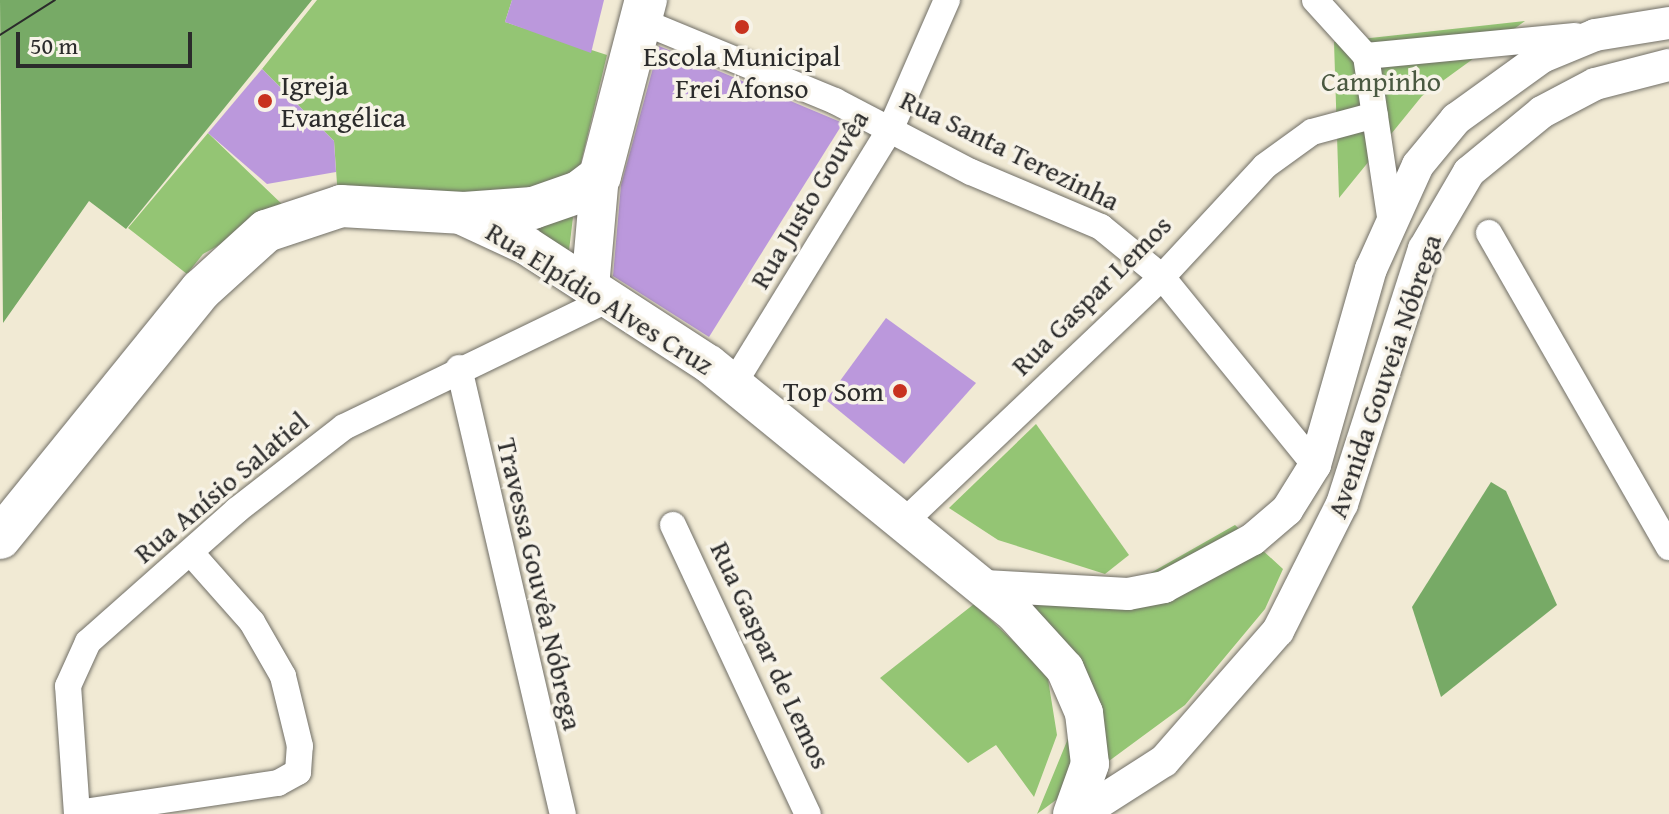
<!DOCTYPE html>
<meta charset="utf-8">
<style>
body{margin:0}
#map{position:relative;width:1669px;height:814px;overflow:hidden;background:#f1ead4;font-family:"Gentium Book Plus",serif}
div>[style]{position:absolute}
.green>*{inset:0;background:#94c574}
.forest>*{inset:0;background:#7a6}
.building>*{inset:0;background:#bb98dc}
.roads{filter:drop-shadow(0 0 2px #706e66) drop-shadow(0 0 2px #706e66)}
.minor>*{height:26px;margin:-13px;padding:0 13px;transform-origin:13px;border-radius:13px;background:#fff}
.tertiary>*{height:32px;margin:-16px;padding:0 16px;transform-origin:16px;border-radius:16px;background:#fff}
.secondary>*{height:38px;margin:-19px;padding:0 19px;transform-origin:19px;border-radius:19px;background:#fff}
.primary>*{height:42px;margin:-21px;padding:0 21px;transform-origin:21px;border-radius:21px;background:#fff}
.tram>*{height:2px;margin:-1px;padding:0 1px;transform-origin:1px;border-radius:1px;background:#2b2b2b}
.dots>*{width:22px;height:22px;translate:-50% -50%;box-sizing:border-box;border:4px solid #f7f3e8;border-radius:50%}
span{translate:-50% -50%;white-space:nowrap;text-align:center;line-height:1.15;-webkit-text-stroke:7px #f7f3e8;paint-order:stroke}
.poi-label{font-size:28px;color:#2b2b2b}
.left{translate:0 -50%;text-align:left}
.right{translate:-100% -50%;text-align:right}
.park-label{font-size:28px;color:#4a5941}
.street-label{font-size:28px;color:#2b2b2b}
.scale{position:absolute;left:16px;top:32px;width:176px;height:36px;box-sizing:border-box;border:4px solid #2b2b2b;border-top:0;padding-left:10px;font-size:24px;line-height:28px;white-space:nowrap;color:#2b2b2b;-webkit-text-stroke:6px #f7f3e8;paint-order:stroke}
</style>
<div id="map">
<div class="green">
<div style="clip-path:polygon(317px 0,512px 0,505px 22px,607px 55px,578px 175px,566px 276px,465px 211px,338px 198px,334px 141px,262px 69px)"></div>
<div style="clip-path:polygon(1525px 21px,1422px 96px,1339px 198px,1334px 42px)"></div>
<div style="clip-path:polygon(208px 133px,286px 208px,203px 254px,187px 274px,128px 228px)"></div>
<div style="clip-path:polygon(1036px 424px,1129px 555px,1105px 574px,998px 540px,949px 508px)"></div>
<div style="clip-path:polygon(1235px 525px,1283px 569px,1265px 609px,1185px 705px,1037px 814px,1074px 724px,1058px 677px,978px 581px,1084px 585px,1147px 575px)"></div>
<div style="clip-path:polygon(974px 604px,1047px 673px,1057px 735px,1034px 797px,996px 745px,968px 763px,880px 678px)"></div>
</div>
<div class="forest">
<div style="clip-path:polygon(0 0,312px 0,126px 229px,89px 201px,3px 323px)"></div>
<div style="clip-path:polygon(1491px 482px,1506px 491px,1557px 605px,1441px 697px,1412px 607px)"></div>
</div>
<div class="building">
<div style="clip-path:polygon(512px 0,604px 0,591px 53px,505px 22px)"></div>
<div style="clip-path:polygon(659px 46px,843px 123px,709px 337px,613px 276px,621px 185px)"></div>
<div style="clip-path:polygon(262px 69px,334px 141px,336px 172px,267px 184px,208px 133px)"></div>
<div style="clip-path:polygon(886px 318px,976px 383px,904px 464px,826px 400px)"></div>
</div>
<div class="roads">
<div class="minor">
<div style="left:1315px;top:0;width:76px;rotate:47.7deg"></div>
<div style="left:1366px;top:56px;width:162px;rotate:81.5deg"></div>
<div style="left:641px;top:21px;width:210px;rotate:22.4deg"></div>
<div style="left:835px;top:101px;width:153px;rotate:27.6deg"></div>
<div style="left:971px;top:172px;width:141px;rotate:22.9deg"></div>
<div style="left:1101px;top:227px;width:79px;rotate:39.3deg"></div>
<div style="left:1162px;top:277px;width:242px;rotate:50.9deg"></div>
<div style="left:1366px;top:56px;width:210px;rotate:-5.5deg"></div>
<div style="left:1489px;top:233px;width:362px;rotate:60.2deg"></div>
<div style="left:459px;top:368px;width:458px;rotate:76.9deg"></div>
<div style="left:734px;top:383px;width:299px;rotate:-58.4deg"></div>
<div style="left:891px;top:128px;width:140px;rotate:-66.4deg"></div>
<div style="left:906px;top:520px;width:353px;rotate:-43.5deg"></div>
<div style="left:1162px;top:277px;width:151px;rotate:-47.1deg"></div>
<div style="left:1265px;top:166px;width:58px;rotate:-35.9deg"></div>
<div style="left:1312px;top:132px;width:65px;rotate:-15.1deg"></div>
<div style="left:673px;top:525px;width:319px;rotate:65deg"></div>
<div style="left:77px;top:813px;width:203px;rotate:-8.5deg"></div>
<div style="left:278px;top:783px;width:23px;rotate:-29deg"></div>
<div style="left:298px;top:772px;width:26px;rotate:-86deg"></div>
<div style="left:300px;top:746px;width:72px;rotate:-103.7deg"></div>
<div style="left:283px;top:676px;width:62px;rotate:-119.9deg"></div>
<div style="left:252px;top:622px;width:92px;rotate:-131.5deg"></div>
<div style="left:77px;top:814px;width:128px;rotate:-94deg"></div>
<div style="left:68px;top:686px;width:48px;rotate:-65.6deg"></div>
<div style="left:88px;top:642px;width:199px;rotate:-41.5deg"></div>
<div style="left:237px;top:510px;width:135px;rotate:-37.8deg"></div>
<div style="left:344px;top:427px;width:294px;rotate:-25.8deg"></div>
</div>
<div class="tertiary">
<div style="left:985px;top:586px;width:143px;rotate:3.2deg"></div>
<div style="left:1128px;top:594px;width:37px;rotate:-11deg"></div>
<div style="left:1164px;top:587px;width:101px;rotate:-28.3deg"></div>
<div style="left:1253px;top:539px;width:45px;rotate:-40.5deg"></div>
<div style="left:1287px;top:510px;width:53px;rotate:-58.1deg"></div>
<div style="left:1315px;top:465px;width:204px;rotate:-74.1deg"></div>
<div style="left:1371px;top:269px;width:114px;rotate:-65.7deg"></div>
<div style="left:1418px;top:165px;width:60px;rotate:-50.4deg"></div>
<div style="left:1456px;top:119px;width:106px;rotate:-35.8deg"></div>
<div style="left:1542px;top:57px;width:57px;rotate:-22.5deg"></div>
<div style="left:1595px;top:35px;width:75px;rotate:-9.2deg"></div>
<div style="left:1081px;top:814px;width:98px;rotate:-32.6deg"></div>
<div style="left:1164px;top:761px;width:173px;rotate:-48.8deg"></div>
<div style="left:1278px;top:631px;width:142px;rotate:-63.3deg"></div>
<div style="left:1342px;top:504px;width:268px;rotate:-72.2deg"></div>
<div style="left:1424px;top:249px;width:89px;rotate:-59.7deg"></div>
<div style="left:1469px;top:172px;width:94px;rotate:-39.4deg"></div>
<div style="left:1542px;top:112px;width:60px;rotate:-27.8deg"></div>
<div style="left:1595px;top:84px;width:76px;rotate:-14.4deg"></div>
</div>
<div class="secondary">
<div style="left:456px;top:213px;width:78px;rotate:24.9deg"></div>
<div style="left:527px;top:246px;width:217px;rotate:33deg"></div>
<div style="left:709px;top:364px;width:395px;rotate:39.2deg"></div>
<div style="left:1015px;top:614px;width:74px;rotate:47.7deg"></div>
<div style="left:1065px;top:669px;width:48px;rotate:66.6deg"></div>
<div style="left:1084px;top:713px;width:51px;rotate:83.3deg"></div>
<div style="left:1090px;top:764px;width:53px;rotate:109.8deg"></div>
<div style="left:590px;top:287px;width:111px;rotate:-84.9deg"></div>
</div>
<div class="primary">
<div style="left:0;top:538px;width:319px;rotate:-51deg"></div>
<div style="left:201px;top:290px;width:88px;rotate:-42.2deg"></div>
<div style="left:266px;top:231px;width:79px;rotate:-18.4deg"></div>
<div style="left:341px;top:206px;width:123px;rotate:3.3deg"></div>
<div style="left:464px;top:213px;width:69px;rotate:-4.1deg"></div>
<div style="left:533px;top:208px;width:49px;rotate:-19.2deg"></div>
<div style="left:579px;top:192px;width:26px;rotate:-37deg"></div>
<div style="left:600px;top:176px;width:182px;rotate:-75.4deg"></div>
</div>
</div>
<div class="tram">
<div style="left:0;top:35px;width:65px;rotate:-32.5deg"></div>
</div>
<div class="dots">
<div style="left:742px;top:27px;background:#c8321e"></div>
<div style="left:265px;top:101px;background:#c8321e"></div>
<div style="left:900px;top:391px;background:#c8321e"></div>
</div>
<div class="poi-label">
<span style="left:742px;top:72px">Escola Municipal<br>Frei Afonso</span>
<span class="left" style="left:281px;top:101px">Igreja<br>Evangélica</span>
<span class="right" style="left:884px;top:391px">Top Som</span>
</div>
<div class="park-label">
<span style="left:1381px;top:81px">Campinho</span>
</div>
<div class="street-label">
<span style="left:1010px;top:150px;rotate:26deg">Rua Santa Terezinha</span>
<span style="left:809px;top:199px;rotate:-59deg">Rua Justo Gouvêa</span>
<span style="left:1091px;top:295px;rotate:-45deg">Rua Gaspar Lemos</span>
<span style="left:600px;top:298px;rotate:32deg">Rua Elpídio Alves Cruz</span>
<span style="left:1384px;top:376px;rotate:-71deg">Avenida Gouveia Nóbrega</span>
<span style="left:221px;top:487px;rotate:-40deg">Rua Anísio Salatiel</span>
<span style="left:540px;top:584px;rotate:77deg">Travessa Gouvêa Nóbrega</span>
<span style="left:771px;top:655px;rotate:65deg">Rua Gaspar de Lemos</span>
</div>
<div class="scale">50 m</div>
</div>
